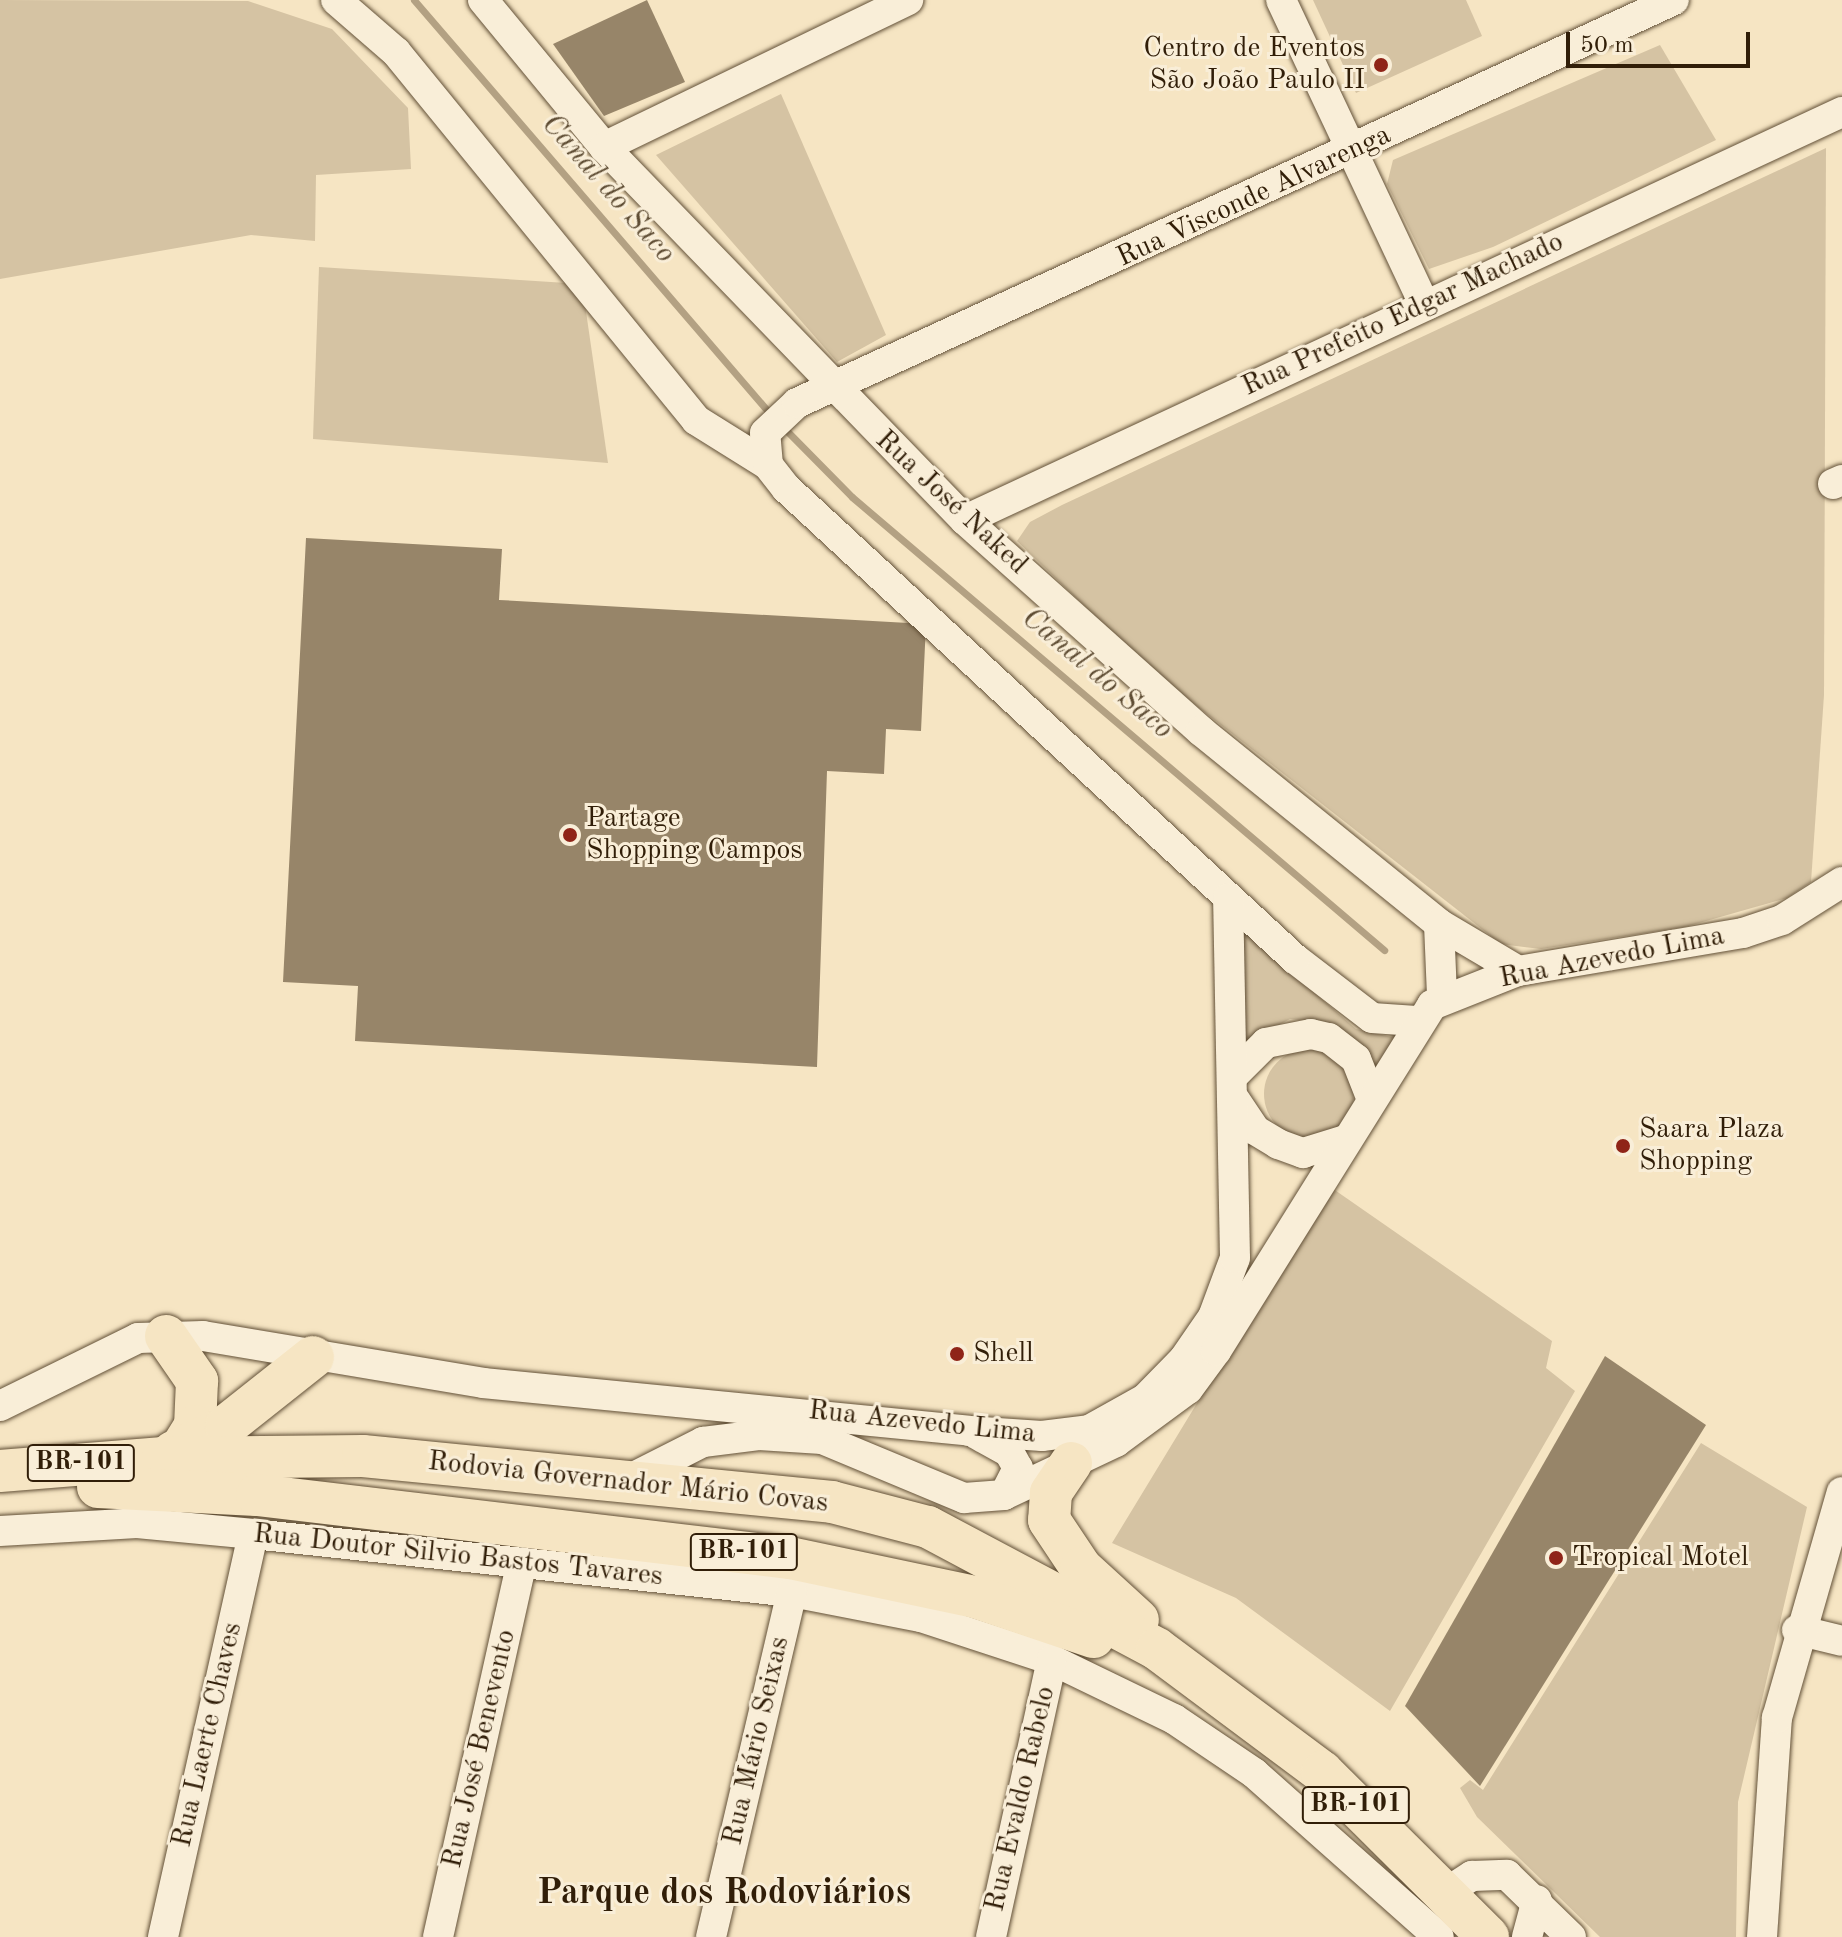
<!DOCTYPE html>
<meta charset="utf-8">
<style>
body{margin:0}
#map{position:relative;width:1842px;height:1937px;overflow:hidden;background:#f6e5c3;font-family:"Old Standard TT",serif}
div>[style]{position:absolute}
.green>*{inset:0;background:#d5c3a3}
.round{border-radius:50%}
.stream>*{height:7px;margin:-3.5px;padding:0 3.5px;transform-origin:3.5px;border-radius:3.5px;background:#b3a183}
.building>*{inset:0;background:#978569}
.roads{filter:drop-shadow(0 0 2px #625037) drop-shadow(0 0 2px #625037)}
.minor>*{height:30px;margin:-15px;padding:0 15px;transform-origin:15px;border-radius:15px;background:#f9eed8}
.highway>*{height:42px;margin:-21px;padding:0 21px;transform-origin:21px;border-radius:21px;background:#f6e5c3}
.dots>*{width:22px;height:22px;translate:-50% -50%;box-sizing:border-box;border:4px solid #f9eed8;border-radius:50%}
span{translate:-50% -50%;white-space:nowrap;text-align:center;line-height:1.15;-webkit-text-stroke:6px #f9eed8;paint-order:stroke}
.shield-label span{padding:2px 6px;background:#f9eed8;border:2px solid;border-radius:6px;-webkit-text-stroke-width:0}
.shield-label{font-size:26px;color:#311e08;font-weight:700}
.poi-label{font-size:28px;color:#311e08}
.right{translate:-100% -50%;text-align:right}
.left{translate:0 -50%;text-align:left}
.street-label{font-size:28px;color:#311e08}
.water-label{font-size:30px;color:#5e4c33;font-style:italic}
.district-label{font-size:36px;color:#311e08;font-weight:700}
.scale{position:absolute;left:1566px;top:32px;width:184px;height:36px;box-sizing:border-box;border:4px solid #311e08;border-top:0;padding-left:10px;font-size:24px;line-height:28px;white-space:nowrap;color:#311e08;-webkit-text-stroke:6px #f9eed8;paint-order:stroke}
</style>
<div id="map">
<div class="green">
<div style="clip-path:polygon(0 0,248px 1px,332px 29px,408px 108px,411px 169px,316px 175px,315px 241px,251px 235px,0 279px)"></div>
<div style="clip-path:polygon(1313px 0,1466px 0,1482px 36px,1356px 93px)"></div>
<div style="clip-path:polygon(1660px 45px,1716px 140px,1493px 247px,1429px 269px,1387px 184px,1393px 160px)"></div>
<div style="clip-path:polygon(781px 94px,886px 335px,837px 362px,656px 155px)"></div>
<div style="clip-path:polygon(1826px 148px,1824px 695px,1811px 882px,1787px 898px,1685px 927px,1541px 949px,1501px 944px,1152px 671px,1017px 541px,1030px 522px,1062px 505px)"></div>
<div style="clip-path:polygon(319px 267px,582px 284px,608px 463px,313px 439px)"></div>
<div style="clip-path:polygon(1238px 926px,1356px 1029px,1396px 1038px,1375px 1069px,1318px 1022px,1290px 1019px,1243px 1044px)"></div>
<div class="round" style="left:1264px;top:1049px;width:90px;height:90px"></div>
<div style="clip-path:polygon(1329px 1186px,1552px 1341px,1546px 1368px,1575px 1391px,1390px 1711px,1236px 1598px,1112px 1543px)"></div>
<div style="clip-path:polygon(1701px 1443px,1807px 1507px,1738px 1802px,1736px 1937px,1600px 1937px,1477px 1817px,1460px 1788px,1470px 1780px,1483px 1790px)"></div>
</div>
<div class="stream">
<div style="left:414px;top:0;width:540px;rotate:49.28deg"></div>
<div style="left:785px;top:429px;width:95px;rotate:45.4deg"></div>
<div style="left:852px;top:497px;width:699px;rotate:40.41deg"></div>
</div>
<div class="building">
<div style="clip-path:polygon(647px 0,685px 82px,604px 116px,553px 44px)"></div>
<div style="clip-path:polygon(306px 538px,502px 549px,499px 600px,926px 624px,921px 731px,886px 729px,884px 774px,827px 771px,817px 1067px,355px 1041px,358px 986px,283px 982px)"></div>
<div style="clip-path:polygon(1605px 1356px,1706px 1425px,1480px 1786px,1405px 1706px)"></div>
</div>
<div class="roads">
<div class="minor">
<div style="left:336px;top:0;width:79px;rotate:40.9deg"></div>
<div style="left:396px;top:52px;width:475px;rotate:50.8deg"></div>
<div style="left:696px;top:420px;width:85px;rotate:32deg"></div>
<div style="left:483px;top:0;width:190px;rotate:50.5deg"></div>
<div style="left:604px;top:147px;width:519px;rotate:45.94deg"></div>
<div style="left:965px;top:520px;width:317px;rotate:41.8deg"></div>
<div style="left:1201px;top:731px;width:306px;rotate:39deg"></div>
<div style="left:1439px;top:924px;width:92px;rotate:30.7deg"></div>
<div style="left:1281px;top:0;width:336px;rotate:64.8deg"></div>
<div style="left:604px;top:147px;width:338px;rotate:-25.8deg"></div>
<div style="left:1833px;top:484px;width:10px;rotate:-24deg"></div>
<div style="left:965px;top:520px;width:967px;rotate:-24.95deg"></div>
<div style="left:1439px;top:924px;width:73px;rotate:87.6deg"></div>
<div style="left:1416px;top:1021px;width:44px;rotate:-176.1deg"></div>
<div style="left:1372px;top:1018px;width:97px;rotate:-142.5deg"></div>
<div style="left:1295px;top:959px;width:693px;rotate:-137.22deg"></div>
<div style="left:786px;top:488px;width:29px;rotate:-128deg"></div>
<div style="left:768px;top:465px;width:32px;rotate:-95deg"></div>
<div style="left:765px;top:433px;width:44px;rotate:-43.2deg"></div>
<div style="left:797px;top:403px;width:965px;rotate:-24.68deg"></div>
<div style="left:1235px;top:1074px;width:44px;rotate:-45deg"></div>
<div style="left:1266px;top:1043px;width:46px;rotate:-11.3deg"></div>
<div style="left:1311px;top:1034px;width:18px;rotate:13deg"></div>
<div style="left:1329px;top:1038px;width:34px;rotate:38deg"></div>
<div style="left:1356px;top:1059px;width:41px;rotate:68.5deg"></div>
<div style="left:1235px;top:1100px;width:36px;rotate:56deg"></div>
<div style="left:1255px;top:1130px;width:27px;rotate:31deg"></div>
<div style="left:1278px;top:1144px;width:27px;rotate:20deg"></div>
<div style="left:1303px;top:1153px;width:44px;rotate:-17.2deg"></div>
<div style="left:0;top:1406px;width:154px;rotate:-26.2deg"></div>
<div style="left:138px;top:1338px;width:65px;rotate:-1.8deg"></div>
<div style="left:203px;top:1336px;width:284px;rotate:9.5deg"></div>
<div style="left:483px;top:1383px;width:488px;rotate:5.6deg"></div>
<div style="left:969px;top:1431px;width:73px;rotate:3.9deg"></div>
<div style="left:1042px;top:1436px;width:47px;rotate:-7.3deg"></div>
<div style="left:1089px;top:1430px;width:64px;rotate:-29deg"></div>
<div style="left:1145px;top:1399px;width:56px;rotate:-45.7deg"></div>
<div style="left:1184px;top:1359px;width:51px;rotate:-55.4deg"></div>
<div style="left:1213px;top:1317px;width:63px;rotate:-69.6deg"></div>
<div style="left:1235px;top:1258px;width:360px;rotate:-91.1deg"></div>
<div style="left:978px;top:1435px;width:35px;rotate:29deg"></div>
<div style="left:1009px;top:1452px;width:18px;rotate:61deg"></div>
<div style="left:1018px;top:1468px;width:30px;rotate:117deg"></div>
<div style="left:630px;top:1479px;width:82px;rotate:-26.9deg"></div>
<div style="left:703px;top:1442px;width:56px;rotate:-7.1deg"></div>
<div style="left:759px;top:1435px;width:63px;rotate:3.6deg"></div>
<div style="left:822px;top:1439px;width:154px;rotate:22.6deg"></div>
<div style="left:964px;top:1498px;width:40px;rotate:-4.3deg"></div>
<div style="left:1004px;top:1495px;width:124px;rotate:-25.3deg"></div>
<div style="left:1116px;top:1442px;width:89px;rotate:-36.4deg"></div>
<div style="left:1188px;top:1389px;width:47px;rotate:-53.6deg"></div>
<div style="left:1216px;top:1351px;width:408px;rotate:-58deg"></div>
<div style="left:1432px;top:1005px;width:92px;rotate:-21.6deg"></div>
<div style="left:1518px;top:971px;width:228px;rotate:-9.6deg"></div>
<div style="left:1743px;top:933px;width:41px;rotate:-18.4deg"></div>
<div style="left:1782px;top:920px;width:71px;rotate:-32.3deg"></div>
<div style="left:0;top:1531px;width:137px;rotate:-3.3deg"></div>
<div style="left:137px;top:1523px;width:117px;rotate:5.4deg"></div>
<div style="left:253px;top:1534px;width:542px;rotate:6.14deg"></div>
<div style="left:792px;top:1592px;width:131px;rotate:11deg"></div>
<div style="left:921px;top:1617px;width:138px;rotate:18.2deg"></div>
<div style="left:1052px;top:1660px;width:136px;rotate:25.8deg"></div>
<div style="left:1174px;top:1719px;width:97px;rotate:34deg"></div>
<div style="left:1254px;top:1773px;width:247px;rotate:41.6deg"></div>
<div style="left:1797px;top:1630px;width:46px;rotate:13.7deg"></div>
<div style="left:1447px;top:1892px;width:30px;rotate:-33deg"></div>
<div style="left:1472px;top:1876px;width:35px;rotate:-2deg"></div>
<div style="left:1507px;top:1875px;width:89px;rotate:44.1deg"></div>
<div style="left:163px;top:1937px;width:413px;rotate:-77.4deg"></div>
<div style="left:438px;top:1937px;width:384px;rotate:-77.4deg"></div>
<div style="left:711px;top:1937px;width:354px;rotate:-76.8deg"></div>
<div style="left:991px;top:1937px;width:284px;rotate:-77.6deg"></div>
<div style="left:1527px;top:1937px;width:38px;rotate:-75deg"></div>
<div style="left:1762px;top:1937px;width:220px;rotate:-86.1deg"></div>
<div style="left:1777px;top:1718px;width:235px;rotate:-74deg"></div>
</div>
<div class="highway">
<div style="left:166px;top:1336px;width:55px;rotate:55.4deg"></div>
<div style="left:197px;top:1381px;width:45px;rotate:92.5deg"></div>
<div style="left:195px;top:1426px;width:22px;rotate:122deg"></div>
<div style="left:173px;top:1452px;width:59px;rotate:-26.1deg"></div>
<div style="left:226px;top:1426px;width:111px;rotate:-38.4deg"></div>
<div style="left:1071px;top:1463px;width:36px;rotate:124deg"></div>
<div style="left:1051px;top:1493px;width:27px;rotate:94deg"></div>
<div style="left:1049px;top:1520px;width:58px;rotate:56.3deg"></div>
<div style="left:1081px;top:1568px;width:77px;rotate:42.4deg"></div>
<div style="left:0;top:1471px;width:164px;rotate:-4.6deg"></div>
<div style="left:163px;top:1458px;width:200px;rotate:-0.6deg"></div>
<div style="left:363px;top:1456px;width:471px;rotate:5.6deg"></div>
<div style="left:832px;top:1502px;width:99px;rotate:14.6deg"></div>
<div style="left:928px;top:1527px;width:259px;rotate:28deg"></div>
<div style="left:1157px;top:1649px;width:206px;rotate:36.7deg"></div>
<div style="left:1322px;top:1772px;width:234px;rotate:44.8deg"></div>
<div style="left:98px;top:1487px;width:159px;rotate:2.9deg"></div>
<div style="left:257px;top:1495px;width:537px;rotate:6.74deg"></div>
<div style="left:790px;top:1558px;width:189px;rotate:11.9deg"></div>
<div style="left:975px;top:1597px;width:125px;rotate:18.7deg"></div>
</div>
</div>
<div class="dots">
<div style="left:1381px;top:65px;background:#8f2418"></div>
<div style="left:570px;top:835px;background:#8f2418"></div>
<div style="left:1623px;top:1146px;background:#8f2418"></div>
<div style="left:957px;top:1354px;background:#8f2418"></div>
<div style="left:1556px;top:1558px;background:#8f2418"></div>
</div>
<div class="shield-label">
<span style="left:81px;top:1463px">BR-101</span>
<span style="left:744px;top:1552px">BR-101</span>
<span style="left:1356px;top:1805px">BR-101</span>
</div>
<div class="poi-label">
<span class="right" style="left:1365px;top:65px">Centro de Eventos<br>São João Paulo II</span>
<span class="left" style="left:586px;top:835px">Partage<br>Shopping Campos</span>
<span class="left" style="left:1639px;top:1146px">Saara Plaza<br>Shopping</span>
<span class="left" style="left:973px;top:1354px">Shell</span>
<span class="left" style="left:1572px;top:1558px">Tropical Motel</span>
</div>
<div class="street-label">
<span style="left:1254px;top:197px;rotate:-25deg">Rua Visconde Alvarenga</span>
<span style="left:1403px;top:315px;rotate:-25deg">Rua Prefeito Edgar Machado</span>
<span style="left:951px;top:503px;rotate:43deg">Rua José Naked</span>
<span style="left:1612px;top:958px;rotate:-11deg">Rua Azevedo Lima</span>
<span style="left:922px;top:1423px;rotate:6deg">Rua Azevedo Lima</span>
<span style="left:628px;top:1483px;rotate:6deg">Rodovia Governador Mário Covas</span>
<span style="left:458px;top:1556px;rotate:6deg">Rua Doutor Silvio Bastos Tavares</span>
<span style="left:208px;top:1735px;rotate:-77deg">Rua Laerte Chaves</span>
<span style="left:757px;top:1741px;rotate:-77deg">Rua Mário Seixas</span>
<span style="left:480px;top:1749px;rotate:-77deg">Rua José Benevento</span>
<span style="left:1021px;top:1799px;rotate:-77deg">Rua Evaldo Rabelo</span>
</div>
<div class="water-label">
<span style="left:608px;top:189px;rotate:49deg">Canal do Saco</span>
<span style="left:1097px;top:674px;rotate:40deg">Canal do Saco</span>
</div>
<div class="district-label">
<span style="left:724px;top:1895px">Parque dos Rodoviários</span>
</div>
<div class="scale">50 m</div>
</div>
